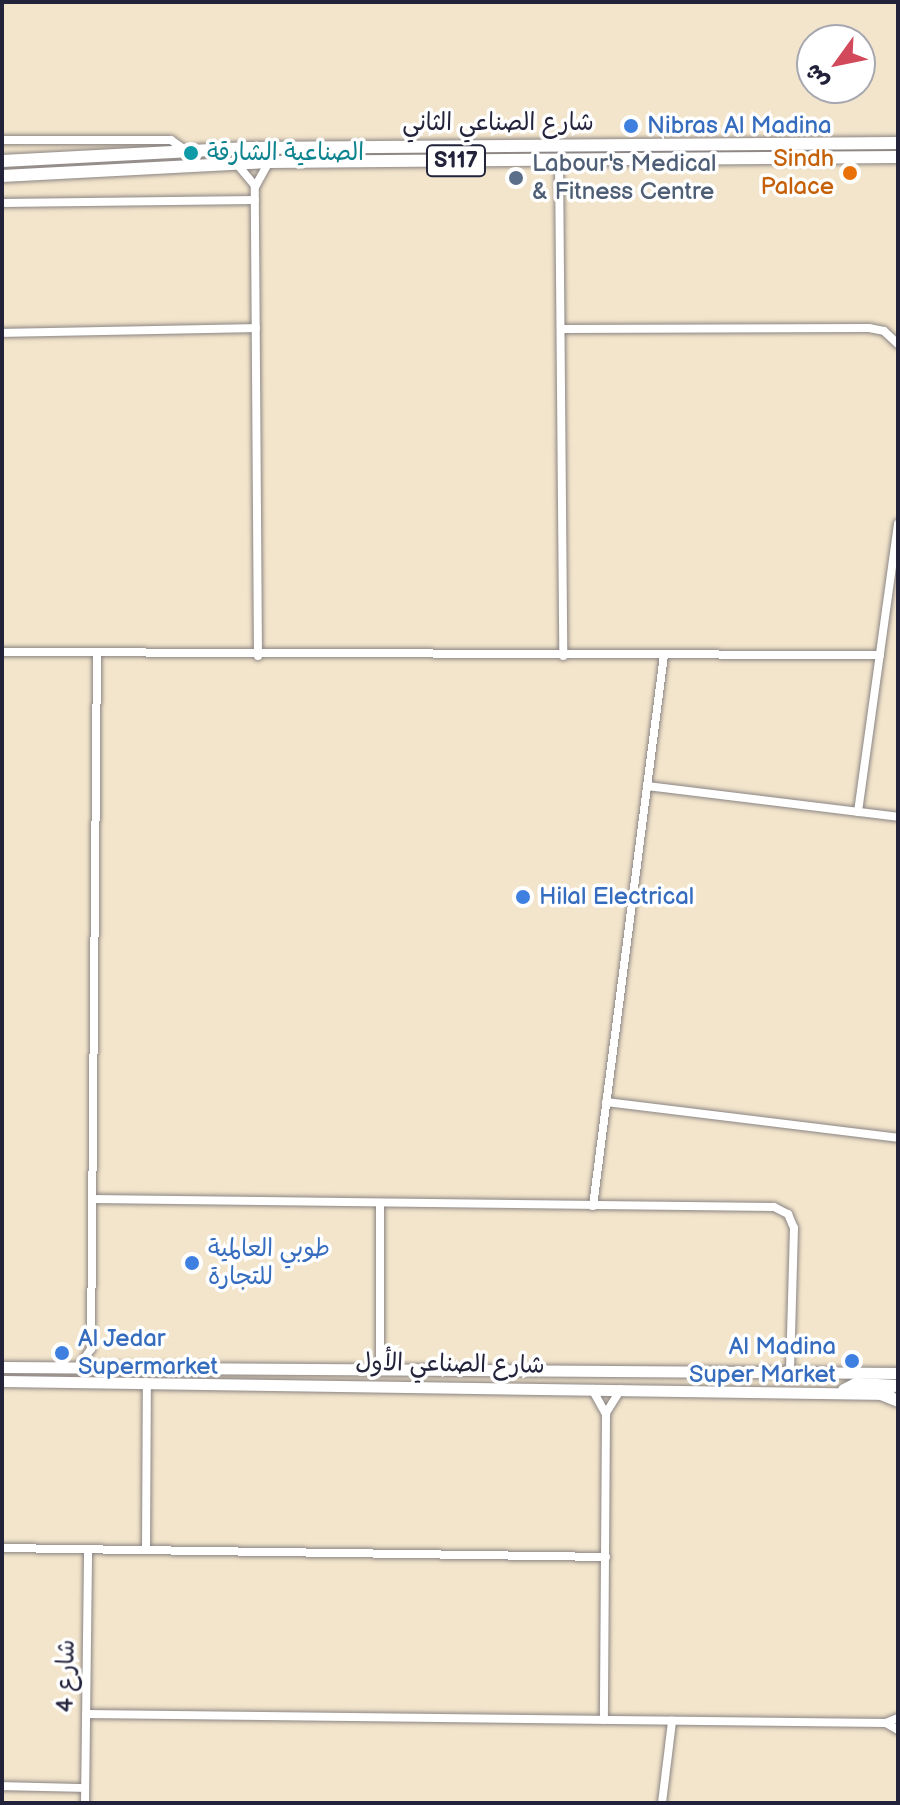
<!DOCTYPE html>
<meta charset="utf-8">
<style>
body{margin:0}
#map{position:relative;width:900px;height:1805px;overflow:hidden;background:#f3e5cb;font-family:"Balsamiq Sans","Playpen Sans Arabic",sans-serif}
div>[style]{position:absolute}
.roads{filter:drop-shadow(0 0 2px #8a8483) drop-shadow(0 0 2px #8a8483)}
.minor>*{height:8px;margin:-4px;padding:0 4px;transform-origin:4px;border-radius:4px;background:#fff}
.secondary>*{height:11px;margin:-5.5px;padding:0 5.5px;transform-origin:5.5px;border-radius:5.5px;background:#fff}
.primary>*{height:12px;margin:-6px;padding:0 6px;transform-origin:6px;border-radius:6px;background:#fff}
.dots>*{width:22px;height:22px;translate:-50% -50%;box-sizing:border-box;border:4px solid #fff;border-radius:50%}
span{translate:-50% -50%;white-space:nowrap;text-align:center;line-height:1.15;-webkit-text-stroke:7px #fff;paint-order:stroke}
.shield-label span{padding:2px 6px;background:#fff;border:2px solid;border-radius:6px;-webkit-text-stroke-width:0}
.shield-label{font-size:22px;color:#22223b;font-weight:700}
.street-label{font-size:24px;color:#22223b}
.shop-label{font-size:24px;color:#366cbe}
.left{translate:0 -50%;text-align:left}
.right{translate:-100% -50%;text-align:right}
.culture-label{font-size:24px;color:#0d838f}
.food-label{font-size:24px;color:#c56008}
.service-label{font-size:24px;color:#4e5e75}
.frame{position:absolute;inset:0;border:4px solid #22223b;pointer-events:none}
.north{position:absolute;left:796px;top:24px;width:80px;height:80px;box-sizing:border-box;background:#fff;border:2px solid #a7a7b1;border-radius:50%;rotate:237deg;font-size:22px;font-weight:700;line-height:32px;text-align:center;color:#22223b}
.north::after{content:'';display:block;margin:auto;width:28px;height:36px;background:#d1495b;clip-path:polygon(50% 0,100% 100%,50% 72%,0 100%)}
</style>
<div id="map">
<div class="roads">
<div class="minor">
<div style="left:2px;top:140px;width:169px"></div>
<div style="left:171px;top:140px;width:16px;rotate:35deg"></div>
<div style="left:559px;top:160px;width:496px;rotate:89.5deg"></div>
<div style="left:236px;top:163px;width:30px;rotate:50deg"></div>
<div style="left:2px;top:203px;width:253px;rotate:-0.7deg"></div>
<div style="left:561px;top:329px;width:308px;rotate:-0.2deg"></div>
<div style="left:869px;top:328px;width:15px;rotate:11deg"></div>
<div style="left:884px;top:331px;width:19px;rotate:43deg"></div>
<div style="left:2px;top:333px;width:254px;rotate:-1.1deg"></div>
<div style="left:2px;top:652px;width:878px;rotate:0.2deg"></div>
<div style="left:258px;top:656px;width:469px;rotate:-90.4deg"></div>
<div style="left:255px;top:187px;width:29px;rotate:-61deg"></div>
<div style="left:647px;top:786px;width:253px;rotate:7deg"></div>
<div style="left:858px;top:812px;width:291px;rotate:-82.1deg"></div>
<div style="left:606px;top:1102px;width:294px;rotate:7deg"></div>
<div style="left:92px;top:1199px;width:682px;rotate:0.67deg"></div>
<div style="left:774px;top:1207px;width:16px;rotate:27deg"></div>
<div style="left:788px;top:1214px;width:15px;rotate:67deg"></div>
<div style="left:794px;top:1228px;width:144px;rotate:91.6deg"></div>
<div style="left:593px;top:1206px;width:556px;rotate:-82.66deg"></div>
<div style="left:78px;top:1368px;width:23px;rotate:-56deg"></div>
<div style="left:91px;top:1349px;width:696px;rotate:-89.51deg"></div>
<div style="left:380px;top:1370px;width:167px;rotate:-90deg"></div>
<div style="left:592px;top:1389px;width:29px;rotate:61deg"></div>
<div style="left:606px;top:1414px;width:306px;rotate:90.4deg"></div>
<div style="left:606px;top:1413px;width:28px;rotate:-58deg"></div>
<div style="left:2px;top:1548px;width:604px;rotate:0.85deg"></div>
<div style="left:146px;top:1550px;width:168px;rotate:-89.7deg"></div>
<div style="left:86px;top:1714px;width:800px;rotate:0.64deg"></div>
<div style="left:886px;top:1723px;width:13px;rotate:-23deg"></div>
<div style="left:886px;top:1723px;width:14px;rotate:30deg"></div>
<div style="left:2px;top:1786px;width:83px;rotate:1.4deg"></div>
<div style="left:85px;top:1803px;width:253px;rotate:-89.3deg"></div>
<div style="left:662px;top:1803px;width:83px;rotate:-83deg"></div>
</div>
<div class="secondary">
<div style="left:2px;top:1367px;width:896px;rotate:0.38deg"></div>
<div style="left:2px;top:1381px;width:887px;rotate:0.84deg"></div>
</div>
<div class="primary">
<div style="left:2px;top:161px;width:247px;rotate:-3deg"></div>
<div style="left:249px;top:148px;width:649px;rotate:-0.44deg"></div>
<div style="left:2px;top:176px;width:267px;rotate:-3deg"></div>
<div style="left:269px;top:162px;width:629px;rotate:-0.46deg"></div>
<div style="left:844px;top:1390px;width:13px;rotate:-27deg"></div>
<div style="left:856px;top:1384px;width:42px;rotate:2.7deg"></div>
<div style="left:881px;top:1394px;width:18px;rotate:22deg"></div>
</div>
</div>
<div class="dots">
<div style="left:631px;top:126px;background:#3f7fe0"></div>
<div style="left:191px;top:153px;background:#0f9aa8"></div>
<div style="left:850px;top:173px;background:#e8710a"></div>
<div style="left:516px;top:178px;background:#5c6f8a"></div>
<div style="left:523px;top:897px;background:#3f7fe0"></div>
<div style="left:192px;top:1263px;background:#3f7fe0"></div>
<div style="left:62px;top:1353px;background:#3f7fe0"></div>
<div style="left:852px;top:1361px;background:#3f7fe0"></div>
</div>
<div class="shield-label">
<span style="left:456px;top:161px">S117</span>
</div>
<div class="street-label">
<span style="left:498px;top:123px">شارع الصناعي الثاني</span>
<span style="left:450px;top:1364px;rotate:1deg">شارع الصناعي الأول</span>
<span style="left:66px;top:1676px;rotate:-89deg">شارع 4</span>
</div>
<div class="shop-label">
<span class="left" style="left:647px;top:126px">Nibras Al Madina</span>
<span class="left" style="left:539px;top:897px">Hilal Electrical</span>
<span class="left" style="left:208px;top:1263px">طوبي العالمية<br>للتجارة</span>
<span class="left" style="left:78px;top:1353px">Al Jedar<br>Supermarket</span>
<span class="right" style="left:836px;top:1361px">Al Madina<br>Super Market</span>
</div>
<div class="culture-label">
<span class="left" style="left:207px;top:153px">الصناعية الشارقة</span>
</div>
<div class="food-label">
<span class="right" style="left:834px;top:173px">Sindh<br>Palace</span>
</div>
<div class="service-label">
<span class="left" style="left:532px;top:178px">Labour's Medical<br>&amp; Fitness Centre</span>
</div>
<div class="frame"></div>
<div class="north">ش</div>
</div>
